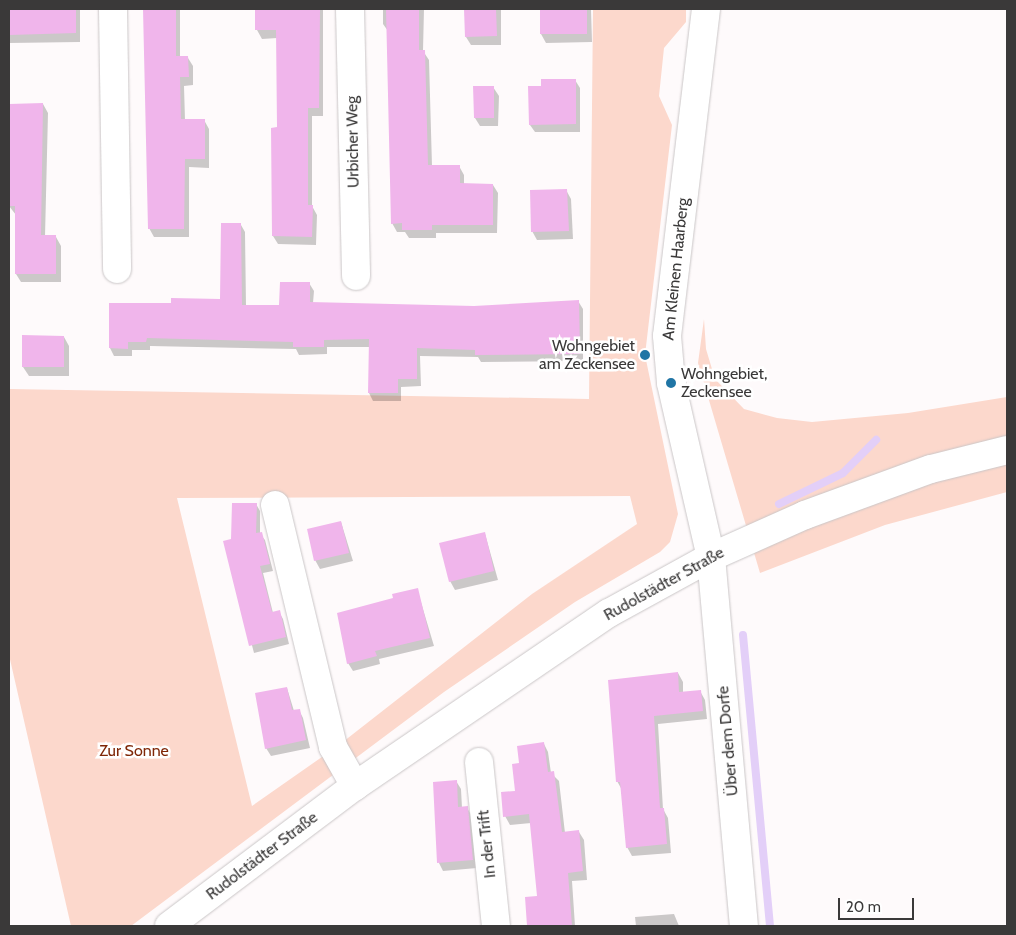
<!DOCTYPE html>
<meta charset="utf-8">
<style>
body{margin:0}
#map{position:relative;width:1016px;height:935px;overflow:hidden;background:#fefafb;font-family:Cabin,sans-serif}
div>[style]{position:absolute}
.green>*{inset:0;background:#fcd8cc}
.shadow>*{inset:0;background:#0003}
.stream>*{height:8px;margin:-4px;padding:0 4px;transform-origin:4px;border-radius:4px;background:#e3cff8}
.building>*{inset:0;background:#f0b5eb}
.roads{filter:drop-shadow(0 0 1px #cac6c7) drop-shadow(0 0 1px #cac6c7)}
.minor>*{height:28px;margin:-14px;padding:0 14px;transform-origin:14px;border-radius:14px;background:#fff}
.tertiary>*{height:28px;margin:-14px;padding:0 14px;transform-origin:14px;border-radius:14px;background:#fff}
.dots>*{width:14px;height:14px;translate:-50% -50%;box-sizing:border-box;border:2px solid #fff;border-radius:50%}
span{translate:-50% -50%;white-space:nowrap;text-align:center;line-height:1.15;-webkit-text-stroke:5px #fff;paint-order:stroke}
.street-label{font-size:16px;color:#3a3939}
.poi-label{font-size:16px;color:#3a3939}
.right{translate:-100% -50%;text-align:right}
.left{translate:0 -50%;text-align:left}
.park-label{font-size:16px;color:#7f2707}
.frame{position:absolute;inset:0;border:10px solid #3a3939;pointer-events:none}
.scale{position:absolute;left:838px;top:898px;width:76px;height:22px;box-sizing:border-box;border:2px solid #3a3939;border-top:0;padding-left:6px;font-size:15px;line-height:18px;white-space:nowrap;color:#3a3939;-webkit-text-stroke:4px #fff;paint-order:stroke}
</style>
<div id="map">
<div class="green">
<div style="clip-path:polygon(evenodd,593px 9px,686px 9px,686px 22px,664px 48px,659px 96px,672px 125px,645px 355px,678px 514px,670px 542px,660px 552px,575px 602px,444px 692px,131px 926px,71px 926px,9px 655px,9px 389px,589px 399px,593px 9px,630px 496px,637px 524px,532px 594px,339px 745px,252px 806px,177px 498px,630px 496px)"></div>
<div style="clip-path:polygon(704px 319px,706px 349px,715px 379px,744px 409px,777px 418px,812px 422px,908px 413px,1007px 397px,1007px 492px,885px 525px,760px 573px,698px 363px)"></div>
</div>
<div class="shadow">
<div style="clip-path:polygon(9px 9px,80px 9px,80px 42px,9px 43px)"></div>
<div style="clip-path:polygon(144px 9px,180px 9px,180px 58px,188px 58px,193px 66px,193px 85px,184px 86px,185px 120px,204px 120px,209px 129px,209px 168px,189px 167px,189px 237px,154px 237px,149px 228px)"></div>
<div style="clip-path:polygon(256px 9px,323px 9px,323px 116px,312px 116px,312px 206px,317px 215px,316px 245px,278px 244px,273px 236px,278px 129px,277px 38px,262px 39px,257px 30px)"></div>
<div style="clip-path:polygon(383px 9px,424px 9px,423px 51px,429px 60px,432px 166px,459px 166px,464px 175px,464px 185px,493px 185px,498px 193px,497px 233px,436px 233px,436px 238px,409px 238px,405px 232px,397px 232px,392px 223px,388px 31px,383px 24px)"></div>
<div style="clip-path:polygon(465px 9px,501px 9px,501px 45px,471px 45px,466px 37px)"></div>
<div style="clip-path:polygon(541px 9px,591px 9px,592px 42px,546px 43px,541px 34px)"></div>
<div style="clip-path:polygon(575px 80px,580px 88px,580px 132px,535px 132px,530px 125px,542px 87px)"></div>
<div style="clip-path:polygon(493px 87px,499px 96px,498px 126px,480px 126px,475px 118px)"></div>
<div style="clip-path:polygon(43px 104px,48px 113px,45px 237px,56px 237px,61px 246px,61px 282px,21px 282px,16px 274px,16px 215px,9px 206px,9px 105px)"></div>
<div style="clip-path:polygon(566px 190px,571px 199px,573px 239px,537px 240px,532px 231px)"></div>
<div style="clip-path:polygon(241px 225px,245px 232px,246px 306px,281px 307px,309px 283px,314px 291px,313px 303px,474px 307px,578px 301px,583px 309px,583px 361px,481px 362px,478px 357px,420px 356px,421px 386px,401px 387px,401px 401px,373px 401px,369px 393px,370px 347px,327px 347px,327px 354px,299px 355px,296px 349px,150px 346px,150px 350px,132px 350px,132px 356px,114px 356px,110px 348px,110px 304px,173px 305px,221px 300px)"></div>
<div style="clip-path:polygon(64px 337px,69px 346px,69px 376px,29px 376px,23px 367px)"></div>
<div style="clip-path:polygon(256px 504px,260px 511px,260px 534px,265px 540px,273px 571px,263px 573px,273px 613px,279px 612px,283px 619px,289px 644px,254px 653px,225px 542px,232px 540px)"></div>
<div style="clip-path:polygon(341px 522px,353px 561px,320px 569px,315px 560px)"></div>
<div style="clip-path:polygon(485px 534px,498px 580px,455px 590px,450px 581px)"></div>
<div style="clip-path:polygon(417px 589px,434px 646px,379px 659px,380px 664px,353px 671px,348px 663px)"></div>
<div style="clip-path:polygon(678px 673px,683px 682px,683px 693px,700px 691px,705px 700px,707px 719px,658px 724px,663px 809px,668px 818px,671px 853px,632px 856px,627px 847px,622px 790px,617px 781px)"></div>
<div style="clip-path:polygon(287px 688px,294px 711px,299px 710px,303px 718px,310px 748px,271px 756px,266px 748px)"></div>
<div style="clip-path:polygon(544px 744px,548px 752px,551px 773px,559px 781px,565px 833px,579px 832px,584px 840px,587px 880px,572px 881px,575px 926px,530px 926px,526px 898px,538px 897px,531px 823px,510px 825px,505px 816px,516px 792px,521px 764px)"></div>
<div style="clip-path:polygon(456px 781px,461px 789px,462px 808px,467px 808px,472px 816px,477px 868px,443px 871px,439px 863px,434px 783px)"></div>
<div style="clip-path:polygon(674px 914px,679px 926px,636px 926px,635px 917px)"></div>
</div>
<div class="stream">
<div style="left:779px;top:504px;width:71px;rotate:-25.8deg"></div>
<div style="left:843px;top:473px;width:47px;rotate:-45deg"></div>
<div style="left:743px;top:635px;width:292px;rotate:84.7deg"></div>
</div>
<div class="building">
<div style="clip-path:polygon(9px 9px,76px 9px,76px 33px,9px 35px)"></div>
<div style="clip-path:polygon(143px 9px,176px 9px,176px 56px,188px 56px,189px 77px,180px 77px,181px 119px,205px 119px,205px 159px,185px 159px,184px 229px,148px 229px)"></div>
<div style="clip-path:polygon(255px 9px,320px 9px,319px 108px,308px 108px,308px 205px,313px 205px,312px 237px,272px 236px,271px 128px,277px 127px,276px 30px,255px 30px)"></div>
<div style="clip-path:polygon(386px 9px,419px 9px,419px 50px,425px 50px,428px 165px,460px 165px,460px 183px,493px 184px,493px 225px,432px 225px,432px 230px,402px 230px,402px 223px,391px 224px)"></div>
<div style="clip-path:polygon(464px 9px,496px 9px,497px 36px,465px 37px)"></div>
<div style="clip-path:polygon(540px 9px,587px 9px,587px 34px,540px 34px)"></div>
<div style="clip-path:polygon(541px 79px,576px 79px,576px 124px,529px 125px,528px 86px,541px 86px)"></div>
<div style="clip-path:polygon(473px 86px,494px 86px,494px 118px,474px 118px)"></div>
<div style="clip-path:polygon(43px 103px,41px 235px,56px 235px,56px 274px,15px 274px,15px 206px,9px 206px,9px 104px)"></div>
<div style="clip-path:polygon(567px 189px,569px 231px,531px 232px,530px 190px)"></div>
<div style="clip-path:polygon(221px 223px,241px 223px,242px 305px,279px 305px,280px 282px,310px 282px,310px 302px,474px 306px,579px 300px,580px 354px,475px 355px,475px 350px,417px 348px,417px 379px,398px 379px,398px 393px,368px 393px,369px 339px,324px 340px,324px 347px,293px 347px,293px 342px,147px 338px,146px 342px,128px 342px,128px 349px,109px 348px,109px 303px,171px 303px,171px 298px,220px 299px)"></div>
<div style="clip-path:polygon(22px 335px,64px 336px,64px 367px,22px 367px)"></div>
<div style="clip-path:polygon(232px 503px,257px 503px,256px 533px,262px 532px,270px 564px,260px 566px,272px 612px,280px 610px,286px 637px,249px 646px,223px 541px,231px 539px)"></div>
<div style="clip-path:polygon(341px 521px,349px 553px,314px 561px,307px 529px)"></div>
<div style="clip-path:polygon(485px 532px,494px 571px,449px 582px,439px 543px)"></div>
<div style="clip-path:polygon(418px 588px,430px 638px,375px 651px,377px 656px,347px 664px,337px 613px,393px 598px,392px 594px)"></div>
<div style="clip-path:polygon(678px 672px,679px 692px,701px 690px,703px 711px,654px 716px,660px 808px,664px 808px,667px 844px,626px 848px,620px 782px,616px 782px,608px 680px)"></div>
<div style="clip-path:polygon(287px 687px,292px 710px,300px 709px,306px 740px,265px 749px,255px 693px)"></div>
<div style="clip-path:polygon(544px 742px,548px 772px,554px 771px,562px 832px,579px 830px,583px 871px,568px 873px,572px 926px,527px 926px,525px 897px,537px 896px,529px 814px,503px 817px,501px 792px,515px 791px,512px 764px,519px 763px,517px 746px)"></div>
<div style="clip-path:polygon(457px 780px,458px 807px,468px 806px,473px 860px,437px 863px,433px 782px)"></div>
</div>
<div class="roads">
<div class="minor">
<div style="left:113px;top:9px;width:260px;rotate:89.1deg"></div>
<div style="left:350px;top:9px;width:267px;rotate:88.7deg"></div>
<div style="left:275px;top:505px;width:249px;rotate:76.5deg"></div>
<div style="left:333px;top:747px;width:45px;rotate:60.6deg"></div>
<div style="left:711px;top:557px;width:370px;rotate:84.9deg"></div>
<div style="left:479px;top:762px;width:165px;rotate:84.1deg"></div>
</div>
<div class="tertiary">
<div style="left:706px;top:9px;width:329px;rotate:96.8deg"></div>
<div style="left:667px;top:336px;width:47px;rotate:85.1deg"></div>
<div style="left:671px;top:383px;width:179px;rotate:77.1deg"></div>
<div style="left:169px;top:926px;width:233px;rotate:-37deg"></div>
<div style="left:355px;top:786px;width:307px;rotate:-34.3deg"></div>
<div style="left:609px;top:613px;width:116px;rotate:-28.8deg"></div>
<div style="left:711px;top:557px;width:103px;rotate:-24.1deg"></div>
<div style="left:805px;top:515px;width:134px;rotate:-20.1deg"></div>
<div style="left:931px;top:469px;width:78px;rotate:-14deg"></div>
</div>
</div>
<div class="dots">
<div style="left:645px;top:355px;background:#2075a5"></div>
<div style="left:671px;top:383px;background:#2075a5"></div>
</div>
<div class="street-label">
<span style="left:353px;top:142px;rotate:-91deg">Urbicher Weg</span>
<span style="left:676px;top:269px;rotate:-84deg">Am Kleinen Haarberg</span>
<span style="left:664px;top:584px;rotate:-29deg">Rudolstädter Straße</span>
<span style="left:728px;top:741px;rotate:-95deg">Über dem Dorfe</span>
<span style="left:487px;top:844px;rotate:-96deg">In der Trift</span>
<span style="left:262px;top:856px;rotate:-37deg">Rudolstädter Straße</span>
</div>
<div class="poi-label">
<span class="right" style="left:635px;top:355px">Wohngebiet<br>am Zeckensee</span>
<span class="left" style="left:681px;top:383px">Wohngebiet,<br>Zeckensee</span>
</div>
<div class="park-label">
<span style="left:134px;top:751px">Zur Sonne</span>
</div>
<div class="frame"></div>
<div class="scale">20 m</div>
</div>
